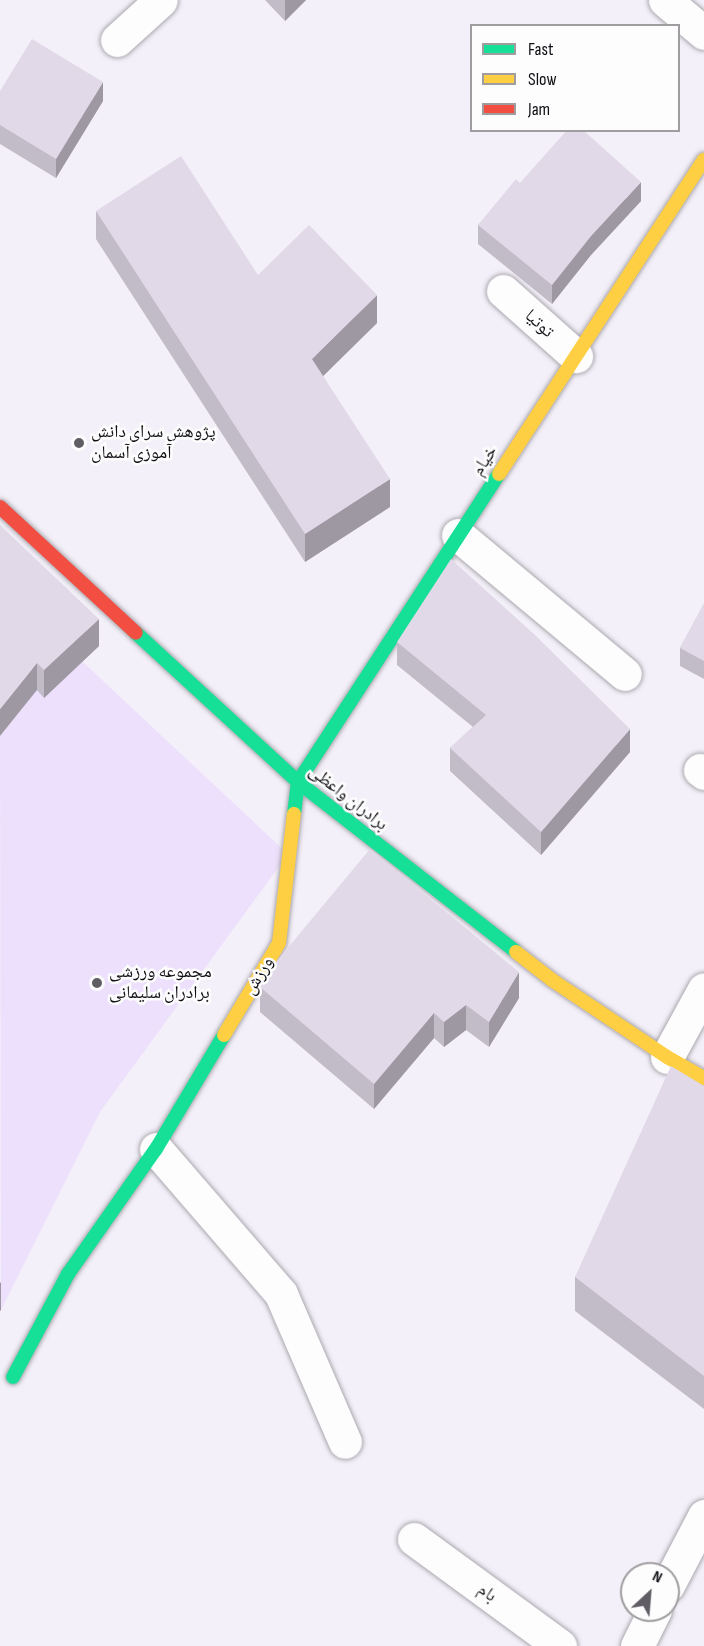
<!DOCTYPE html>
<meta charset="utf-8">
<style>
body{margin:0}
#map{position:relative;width:704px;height:1646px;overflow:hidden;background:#f4f0f9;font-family:"Sofia Sans Condensed","Noto Naskh Arabic",sans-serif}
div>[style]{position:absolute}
.green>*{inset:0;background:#ede0fc}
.roads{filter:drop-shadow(0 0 2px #aba8af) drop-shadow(0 0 2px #aba8af)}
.street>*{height:33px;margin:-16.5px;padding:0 16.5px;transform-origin:16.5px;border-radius:16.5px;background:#fdfdfe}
.fast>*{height:14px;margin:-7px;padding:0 7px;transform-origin:7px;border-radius:7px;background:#16e098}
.slow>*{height:14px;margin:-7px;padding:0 7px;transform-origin:7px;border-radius:7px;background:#ffcf43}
.jam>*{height:14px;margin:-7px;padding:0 7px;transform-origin:7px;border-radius:7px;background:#f24e42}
.wall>*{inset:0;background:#c2bbc8}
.shaded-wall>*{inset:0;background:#9e98a2}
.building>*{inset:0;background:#e1d9e8}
.dots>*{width:16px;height:16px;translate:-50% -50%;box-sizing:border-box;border:3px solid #fdfdfd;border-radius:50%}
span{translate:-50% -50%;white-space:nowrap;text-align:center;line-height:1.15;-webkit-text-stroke:5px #fdfdfd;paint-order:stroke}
.street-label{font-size:18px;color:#110e14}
.poi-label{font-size:18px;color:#110e14}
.left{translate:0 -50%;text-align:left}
.legend{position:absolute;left:470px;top:24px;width:210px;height:108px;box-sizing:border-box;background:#fdfdfd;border:2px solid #9f9da0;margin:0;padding:8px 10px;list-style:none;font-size:18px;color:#110e14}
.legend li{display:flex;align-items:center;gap:12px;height:30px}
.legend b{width:30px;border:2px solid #9f9da0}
.north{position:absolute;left:620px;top:1562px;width:60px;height:60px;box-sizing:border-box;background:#fdfdfd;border:2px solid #9f9da0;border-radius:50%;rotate:26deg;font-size:16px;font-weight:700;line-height:24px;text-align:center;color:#110e14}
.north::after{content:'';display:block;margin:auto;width:21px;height:27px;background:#605d64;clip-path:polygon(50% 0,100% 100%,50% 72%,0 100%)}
</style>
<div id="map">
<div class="green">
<div style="clip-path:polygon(69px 649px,288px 854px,100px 1112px,1px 1310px,0 736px)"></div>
</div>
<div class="roads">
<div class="street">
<div style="left:665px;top:0;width:51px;rotate:40.2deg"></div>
<div style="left:117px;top:40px;width:59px;rotate:-42.3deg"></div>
<div style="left:503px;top:291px;width:98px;rotate:41.7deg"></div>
<div style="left:458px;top:535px;width:217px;rotate:39.8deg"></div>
<div style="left:700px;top:770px;width:5px;rotate:37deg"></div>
<div style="left:667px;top:1057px;width:77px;rotate:-61.4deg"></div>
<div style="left:156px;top:1149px;width:191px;rotate:49.2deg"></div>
<div style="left:281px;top:1294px;width:161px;rotate:66.6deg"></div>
<div style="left:414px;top:1539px;width:181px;rotate:36.2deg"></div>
<div style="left:668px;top:1585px;width:78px;rotate:-62.4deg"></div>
<div style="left:637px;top:1646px;width:40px;rotate:-63.4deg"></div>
</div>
<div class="fast">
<div style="left:136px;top:633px;width:220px;rotate:42.6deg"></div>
<div style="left:298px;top:782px;width:276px;rotate:37.9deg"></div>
<div style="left:294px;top:814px;width:32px;rotate:-83deg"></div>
<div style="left:298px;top:782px;width:368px;rotate:-56.9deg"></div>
<div style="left:13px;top:1377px;width:117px;rotate:-61.9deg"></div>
<div style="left:68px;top:1274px;width:153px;rotate:-54.9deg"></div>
<div style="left:156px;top:1149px;width:133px;rotate:-59.2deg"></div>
</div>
<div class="slow">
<div style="left:499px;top:474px;width:375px;rotate:-56.9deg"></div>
<div style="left:516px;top:952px;width:46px;rotate:37.9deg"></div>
<div style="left:552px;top:980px;width:138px;rotate:33.8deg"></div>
<div style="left:667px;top:1057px;width:43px;rotate:29.6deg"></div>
<div style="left:224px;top:1035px;width:107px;rotate:-59.1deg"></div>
<div style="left:279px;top:943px;width:130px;rotate:-83.4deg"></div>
</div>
<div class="jam">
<div style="left:0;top:507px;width:185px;rotate:42.8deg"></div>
</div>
</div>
<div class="wall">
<div style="clip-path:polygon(265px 0,306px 0,285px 21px)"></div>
<div style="clip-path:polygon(0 91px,103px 101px,56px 178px,0 144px)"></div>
<div style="clip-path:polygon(520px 183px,641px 201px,591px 255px,552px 304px,478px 244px,478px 225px)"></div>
<div style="clip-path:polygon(96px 211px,377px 323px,323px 376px,390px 507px,305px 562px,96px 239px)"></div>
<div style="clip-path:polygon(0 525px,99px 646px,44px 698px,37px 690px)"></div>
<div style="clip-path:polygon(704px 604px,704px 679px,680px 666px,680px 648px)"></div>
<div style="clip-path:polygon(397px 642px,630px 752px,541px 855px,450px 771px,450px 748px,473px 727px,397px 665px)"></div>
<div style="clip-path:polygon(260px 987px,519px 998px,489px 1047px,466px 1030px,444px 1047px,434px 1038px,374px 1109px,260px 1012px)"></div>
<div style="clip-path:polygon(704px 1086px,704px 1409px,575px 1311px,575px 1277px)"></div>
</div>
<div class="shaded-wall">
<div style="clip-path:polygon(285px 0,306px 0,285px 21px)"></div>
<div style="clip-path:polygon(103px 82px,103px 101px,56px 178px,56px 159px)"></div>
<div style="clip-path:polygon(641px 182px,641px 201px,591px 255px,552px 304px,552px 285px,591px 236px)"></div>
<div style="clip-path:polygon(377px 295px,377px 323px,312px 387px,312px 359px)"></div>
<div style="clip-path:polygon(390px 479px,390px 507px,305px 562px,305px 534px)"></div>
<div style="clip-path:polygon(99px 619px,99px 646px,44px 698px,44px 670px)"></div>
<div style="clip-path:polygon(37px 663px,37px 690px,0 736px,0 709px)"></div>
<div style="clip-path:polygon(630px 729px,630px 752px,541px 855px,541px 832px)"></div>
<div style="clip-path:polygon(519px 972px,519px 998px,489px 1047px,489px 1022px)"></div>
<div style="clip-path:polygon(466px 1005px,466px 1030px,444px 1047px,444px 1022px)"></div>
<div style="clip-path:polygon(434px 1013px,434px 1038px,374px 1109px,374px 1084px)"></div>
<div style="clip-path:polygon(1px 1282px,1px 1310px,0 1311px,0 1283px)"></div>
</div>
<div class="building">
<div style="clip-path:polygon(32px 39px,103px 82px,56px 159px,0 125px,0 91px)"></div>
<div style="clip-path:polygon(567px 130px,583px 130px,641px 182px,591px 236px,552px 285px,478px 225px,516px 179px,520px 183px)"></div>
<div style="clip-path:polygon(181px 156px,258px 275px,309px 225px,377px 295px,312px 359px,390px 479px,305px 534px,96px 211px)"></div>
<div style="clip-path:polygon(0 525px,99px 619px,44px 670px,37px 663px,0 709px)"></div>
<div style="clip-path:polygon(451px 559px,535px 635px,630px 729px,541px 832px,450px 748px,486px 715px,397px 642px)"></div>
<div style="clip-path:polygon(704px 603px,704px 661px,680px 648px)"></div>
<div style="clip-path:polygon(370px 849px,519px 972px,489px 1022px,466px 1005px,444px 1022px,434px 1013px,374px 1084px,260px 987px,271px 968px)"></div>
<div style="clip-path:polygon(671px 1066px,704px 1086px,704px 1376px,575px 1277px)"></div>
</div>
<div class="dots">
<div style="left:79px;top:443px;background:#605d64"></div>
<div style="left:97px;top:983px;background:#605d64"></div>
</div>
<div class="street-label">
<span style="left:539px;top:324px;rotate:42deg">توتیا</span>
<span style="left:485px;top:461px;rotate:-57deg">خیام</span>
<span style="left:348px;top:798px;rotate:38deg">برادران واعظی</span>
<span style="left:259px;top:976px;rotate:-59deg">ورزش</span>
<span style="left:487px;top:1593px;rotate:36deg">بام</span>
</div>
<div class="poi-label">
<span class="left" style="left:91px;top:443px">پژوهش سرای دانش<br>آموزی آسمان</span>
<span class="left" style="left:109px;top:983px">مجموعه ورزشی<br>برادران سلیمانی</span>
</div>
<ul class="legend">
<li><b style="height:8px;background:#16e098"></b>Fast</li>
<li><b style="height:8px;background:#ffcf43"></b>Slow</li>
<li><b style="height:8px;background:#f24e42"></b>Jam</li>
</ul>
<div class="north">N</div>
</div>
